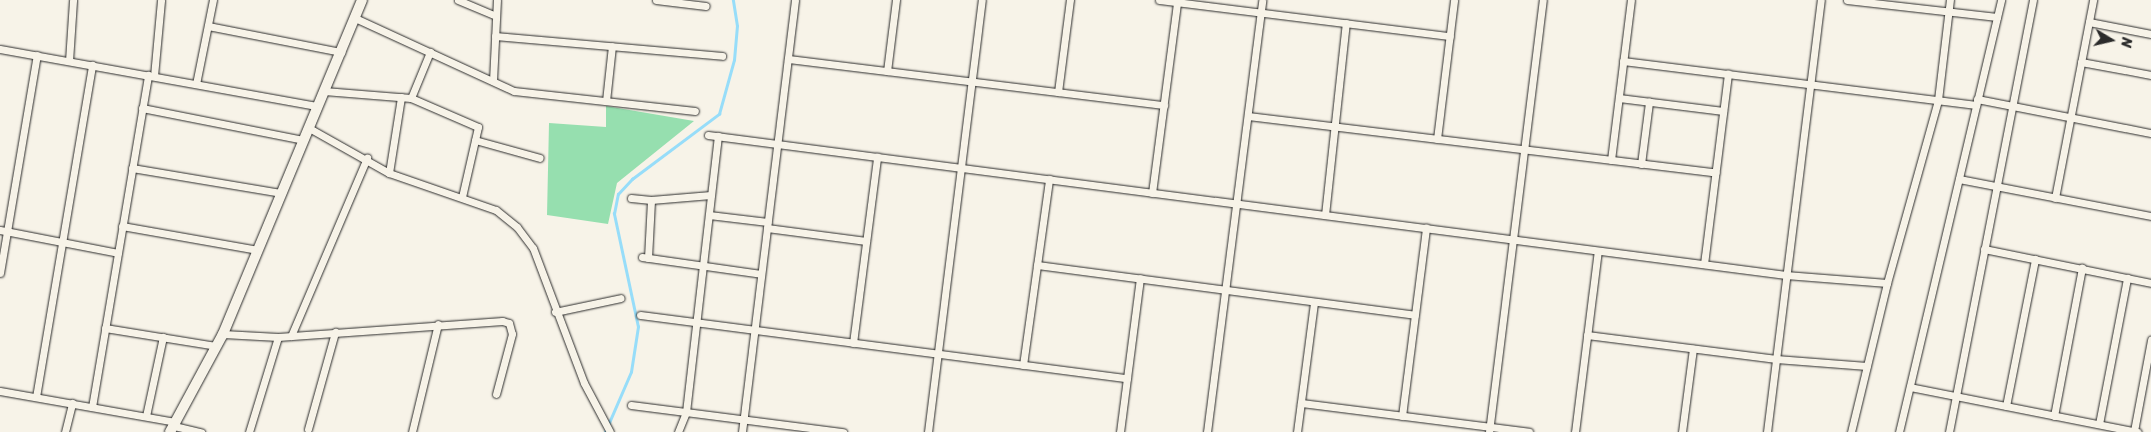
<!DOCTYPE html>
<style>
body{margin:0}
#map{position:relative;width:2151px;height:432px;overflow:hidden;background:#f7f3e8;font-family:Sriracha,sans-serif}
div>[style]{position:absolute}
.green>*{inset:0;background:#96dfaf}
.stream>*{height:2.5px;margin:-1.25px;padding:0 1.25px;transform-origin:1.25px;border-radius:1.25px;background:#97ddf9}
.roads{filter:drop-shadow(0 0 1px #2b2b2b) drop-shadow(0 0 1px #2b2b2b)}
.street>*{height:7px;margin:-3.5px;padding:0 3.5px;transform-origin:3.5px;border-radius:3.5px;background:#f7f3e8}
.secondary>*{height:10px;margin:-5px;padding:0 5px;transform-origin:5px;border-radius:5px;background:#f7f3e8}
span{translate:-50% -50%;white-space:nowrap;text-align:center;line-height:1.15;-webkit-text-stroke:5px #f7f3e8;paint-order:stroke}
.north{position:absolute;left:2086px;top:15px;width:50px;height:50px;-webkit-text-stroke:4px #f7f3e8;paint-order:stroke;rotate:99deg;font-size:14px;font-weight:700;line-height:20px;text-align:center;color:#2b2b2b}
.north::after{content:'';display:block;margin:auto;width:18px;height:22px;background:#2b2b2b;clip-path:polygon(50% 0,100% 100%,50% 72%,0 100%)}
</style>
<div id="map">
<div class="green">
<div style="clip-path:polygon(606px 106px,694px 121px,617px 183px,608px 224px,547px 215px,549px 123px,606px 127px)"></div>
</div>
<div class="stream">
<div style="left:605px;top:432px;width:65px;rotate:-66.6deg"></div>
<div style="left:631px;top:372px;width:46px;rotate:-81.2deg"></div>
<div style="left:638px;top:327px;width:116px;rotate:-102deg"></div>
<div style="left:614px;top:214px;width:20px;rotate:-79deg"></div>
<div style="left:618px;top:194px;width:21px;rotate:-47deg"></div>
<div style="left:632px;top:179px;width:109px;rotate:-36.8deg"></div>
<div style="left:719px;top:114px;width:56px;rotate:-74.5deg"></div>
<div style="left:734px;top:60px;width:34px;rotate:-85deg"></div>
<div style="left:737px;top:26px;width:26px;rotate:-99deg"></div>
</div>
<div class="roads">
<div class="street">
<div style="left:458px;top:0;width:41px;rotate:22.8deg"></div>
<div style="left:656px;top:0;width:50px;rotate:6.8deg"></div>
<div style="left:1159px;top:0;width:293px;rotate:7.1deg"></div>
<div style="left:1847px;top:0;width:151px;rotate:6.5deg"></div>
<div style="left:355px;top:18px;width:175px;rotate:24.7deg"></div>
<div style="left:514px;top:91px;width:182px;rotate:6.3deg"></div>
<div style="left:2089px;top:22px;width:63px;rotate:11deg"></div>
<div style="left:208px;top:26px;width:136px;rotate:11.1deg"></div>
<div style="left:495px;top:36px;width:228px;rotate:5deg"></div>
<div style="left:0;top:49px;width:323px;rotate:10.2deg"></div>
<div style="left:788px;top:59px;width:379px;rotate:7deg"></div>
<div style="left:69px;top:61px;width:61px;rotate:-86.2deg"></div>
<div style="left:1623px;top:61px;width:356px;rotate:7.1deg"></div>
<div style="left:2081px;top:62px;width:71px;rotate:10.5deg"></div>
<div style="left:887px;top:71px;width:72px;rotate:-82.8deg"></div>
<div style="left:154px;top:76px;width:76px;rotate:-84.7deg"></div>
<div style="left:493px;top:81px;width:81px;rotate:-87.2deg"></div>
<div style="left:196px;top:84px;width:86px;rotate:-78.6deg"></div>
<div style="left:324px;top:91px;width:87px;rotate:4.6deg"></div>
<div style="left:411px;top:98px;width:73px;rotate:23.4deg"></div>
<div style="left:478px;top:127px;width:72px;rotate:102.9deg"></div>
<div style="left:1058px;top:92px;width:93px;rotate:-82.6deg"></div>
<div style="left:411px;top:98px;width:50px;rotate:-67.6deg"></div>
<div style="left:1619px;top:98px;width:105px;rotate:7.1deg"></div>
<div style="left:1977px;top:99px;width:177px;rotate:11.1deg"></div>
<div style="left:606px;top:101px;width:55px;rotate:-83.8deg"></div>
<div style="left:142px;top:108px;width:164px;rotate:11.2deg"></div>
<div style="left:1248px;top:116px;width:471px;rotate:6.9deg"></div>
<div style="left:309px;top:128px;width:92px;rotate:29.4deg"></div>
<div style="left:389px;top:173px;width:113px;rotate:19.1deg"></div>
<div style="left:496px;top:210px;width:27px;rotate:39deg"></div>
<div style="left:517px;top:227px;width:26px;rotate:53deg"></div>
<div style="left:533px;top:248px;width:144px;rotate:69.3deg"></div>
<div style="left:584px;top:383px;width:55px;rotate:62deg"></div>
<div style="left:708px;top:135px;width:1087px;rotate:7.4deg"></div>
<div style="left:1786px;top:275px;width:101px;rotate:4.5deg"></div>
<div style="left:1437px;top:139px;width:140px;rotate:-83deg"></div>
<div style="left:475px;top:140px;width:67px;rotate:15.5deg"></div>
<div style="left:1611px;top:160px;width:161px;rotate:-82.9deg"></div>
<div style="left:1641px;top:164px;width:63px;rotate:-82.6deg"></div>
<div style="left:132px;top:168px;width:152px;rotate:9.5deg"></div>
<div style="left:389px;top:173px;width:77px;rotate:-81deg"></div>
<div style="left:1959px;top:179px;width:196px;rotate:10.9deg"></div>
<div style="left:1152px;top:193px;width:193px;rotate:-82.5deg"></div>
<div style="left:631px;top:198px;width:20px;rotate:6deg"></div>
<div style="left:651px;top:200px;width:60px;rotate:-4.8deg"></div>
<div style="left:2055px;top:198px;width:202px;rotate:-79.1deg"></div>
<div style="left:709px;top:215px;width:59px;rotate:6.8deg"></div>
<div style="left:1325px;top:215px;width:193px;rotate:-83.8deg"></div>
<div style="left:122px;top:226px;width:138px;rotate:10deg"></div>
<div style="left:767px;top:228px;width:100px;rotate:7.5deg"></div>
<div style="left:0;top:230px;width:120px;rotate:11deg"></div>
<div style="left:1984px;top:249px;width:170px;rotate:11.5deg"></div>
<div style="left:642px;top:257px;width:120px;rotate:8.1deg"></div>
<div style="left:648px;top:258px;width:58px;rotate:-87deg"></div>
<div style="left:1704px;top:264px;width:192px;rotate:-82.8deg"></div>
<div style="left:1037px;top:265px;width:381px;rotate:7.5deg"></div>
<div style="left:0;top:273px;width:221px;rotate:-80.4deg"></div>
<div style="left:555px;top:312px;width:67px;rotate:-12deg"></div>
<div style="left:640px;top:315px;width:491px;rotate:7.4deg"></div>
<div style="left:105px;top:328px;width:112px;rotate:9.2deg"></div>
<div style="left:223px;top:334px;width:55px;rotate:3.1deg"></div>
<div style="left:278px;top:337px;width:225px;rotate:-4.1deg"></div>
<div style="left:502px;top:321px;width:7px;rotate:16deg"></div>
<div style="left:509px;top:323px;width:11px;rotate:75deg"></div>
<div style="left:512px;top:334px;width:62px;rotate:104.9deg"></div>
<div style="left:1587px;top:335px;width:191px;rotate:7.2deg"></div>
<div style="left:1776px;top:359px;width:91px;rotate:4.4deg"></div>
<div style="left:291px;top:336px;width:194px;rotate:-66.9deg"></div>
<div style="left:853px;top:343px;width:188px;rotate:-82.6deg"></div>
<div style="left:1023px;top:365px;width:188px;rotate:-82deg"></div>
<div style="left:1910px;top:387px;width:232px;rotate:11.2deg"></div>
<div style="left:0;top:391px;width:179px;rotate:10deg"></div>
<div style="left:36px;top:397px;width:337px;rotate:-80.4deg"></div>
<div style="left:1301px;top:403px;width:230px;rotate:7.2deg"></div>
<div style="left:631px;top:405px;width:214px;rotate:7.3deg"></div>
<div style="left:2006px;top:406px;width:150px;rotate:-78.8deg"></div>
<div style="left:92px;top:407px;width:337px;rotate:-80.4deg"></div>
<div style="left:146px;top:416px;width:81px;rotate:-77.9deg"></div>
<div style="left:1402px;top:416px;width:190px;rotate:-82.7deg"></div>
<div style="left:2054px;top:416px;width:151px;rotate:-79.3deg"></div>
<div style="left:2099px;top:424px;width:149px;rotate:-79.1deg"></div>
<div style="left:174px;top:426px;width:28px;rotate:13deg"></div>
<div style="left:308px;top:429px;width:101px;rotate:-74.4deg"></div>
<div style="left:2134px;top:431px;width:93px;rotate:-79.4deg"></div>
<div style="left:65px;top:432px;width:30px;rotate:-76deg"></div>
<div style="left:249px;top:432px;width:99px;rotate:-73deg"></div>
<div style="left:412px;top:432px;width:111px;rotate:-76.5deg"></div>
<div style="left:678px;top:432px;width:22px;rotate:-68deg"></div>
<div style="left:686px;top:412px;width:278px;rotate:-83.4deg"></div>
<div style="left:742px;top:432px;width:435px;rotate:-83deg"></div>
<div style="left:928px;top:432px;width:435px;rotate:-82.9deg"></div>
<div style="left:1120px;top:432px;width:155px;rotate:-82.6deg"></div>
<div style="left:1207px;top:432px;width:435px;rotate:-82.7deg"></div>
<div style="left:1297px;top:432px;width:131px;rotate:-82.5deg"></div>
<div style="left:1489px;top:432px;width:435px;rotate:-82.9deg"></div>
<div style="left:1575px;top:432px;width:182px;rotate:-82.8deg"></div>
<div style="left:1682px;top:432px;width:84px;rotate:-82.5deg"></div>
<div style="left:1767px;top:432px;width:435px;rotate:-82.9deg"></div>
<div style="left:1851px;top:432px;width:153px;rotate:-76.4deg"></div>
<div style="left:1887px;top:283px;width:190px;rotate:-74.4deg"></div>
<div style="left:1938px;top:100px;width:101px;rotate:-83.2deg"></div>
<div style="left:1899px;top:432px;width:444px;rotate:-76.7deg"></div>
<div style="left:1949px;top:432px;width:440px;rotate:-79deg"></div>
</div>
<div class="secondary">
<div style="left:170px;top:432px;width:111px;rotate:-61.6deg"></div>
<div style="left:223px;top:334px;width:362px;rotate:-67.4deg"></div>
</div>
</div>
<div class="north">N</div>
</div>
